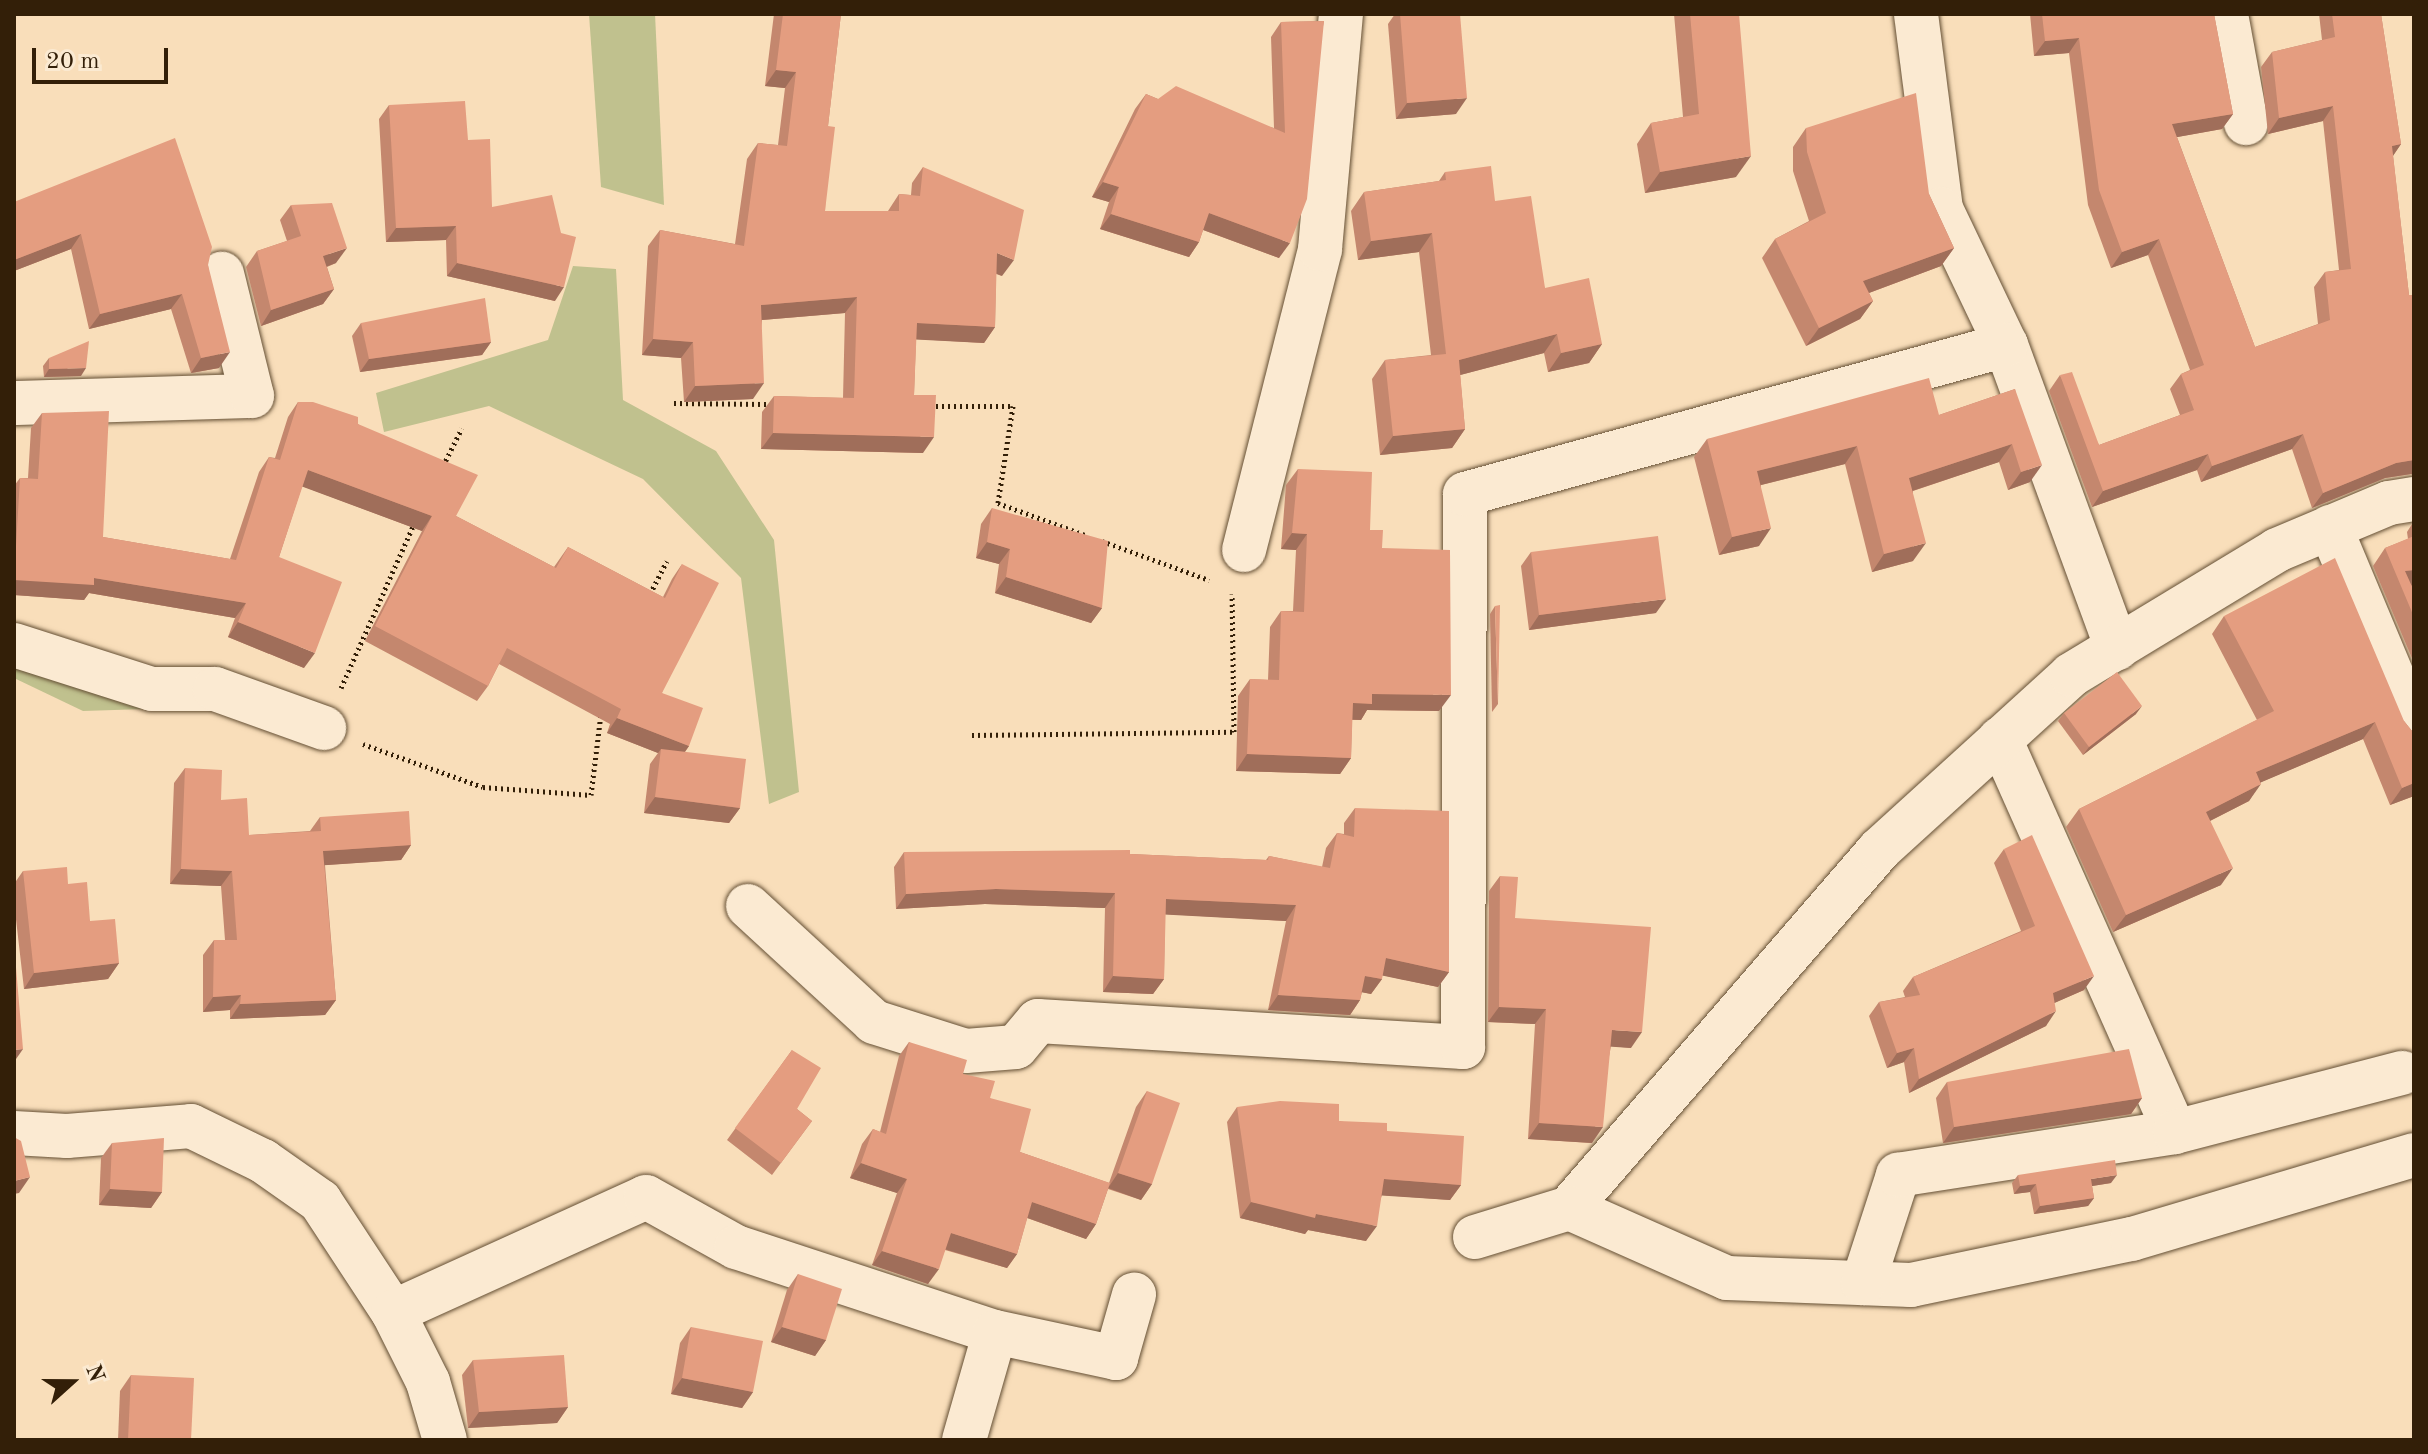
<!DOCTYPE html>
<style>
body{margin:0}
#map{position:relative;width:2428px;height:1454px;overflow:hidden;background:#f9deba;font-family:"Old Standard TT",serif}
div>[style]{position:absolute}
.green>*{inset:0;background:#c0c18e}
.path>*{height:5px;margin-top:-2.5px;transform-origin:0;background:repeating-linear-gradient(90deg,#331f08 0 2px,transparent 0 6px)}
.roads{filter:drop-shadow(0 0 2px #644f34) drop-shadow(0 0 2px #644f34)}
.minor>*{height:44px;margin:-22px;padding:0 22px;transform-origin:22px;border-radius:22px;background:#fbead2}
.wall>*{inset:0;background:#c4876e}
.shaded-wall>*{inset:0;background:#a06e5a}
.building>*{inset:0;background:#e49d80}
span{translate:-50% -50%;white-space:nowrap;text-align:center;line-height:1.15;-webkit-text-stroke:8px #fbead2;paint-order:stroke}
.frame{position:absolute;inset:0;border:16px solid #331f08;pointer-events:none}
.north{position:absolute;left:32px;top:1342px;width:80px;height:80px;-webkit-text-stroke:6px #fbead2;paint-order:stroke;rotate:69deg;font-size:22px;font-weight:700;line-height:32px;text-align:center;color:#331f08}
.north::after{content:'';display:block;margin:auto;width:28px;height:36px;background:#331f08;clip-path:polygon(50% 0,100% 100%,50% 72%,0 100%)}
.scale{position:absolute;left:32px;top:48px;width:136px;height:36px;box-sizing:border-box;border:4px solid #331f08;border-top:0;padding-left:10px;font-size:24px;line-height:28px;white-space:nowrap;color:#331f08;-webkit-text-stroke:6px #fbead2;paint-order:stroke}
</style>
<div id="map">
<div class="green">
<div style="clip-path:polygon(589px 14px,655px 14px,664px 205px,601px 187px)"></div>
<div style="clip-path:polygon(573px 266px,616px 269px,623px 400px,716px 451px,774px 540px,799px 792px,769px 804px,741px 578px,643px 479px,489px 406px,384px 432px,376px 393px,548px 340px)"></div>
<div style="clip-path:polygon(14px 633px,209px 707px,83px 711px,14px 678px)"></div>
</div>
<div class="path">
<div style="left:674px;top:403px;width:98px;rotate:0.6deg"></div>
<div style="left:930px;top:406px;width:83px"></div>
<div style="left:1013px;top:406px;width:98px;rotate:98.8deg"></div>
<div style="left:998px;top:503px;width:93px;rotate:20.2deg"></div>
<div style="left:443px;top:466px;width:42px;rotate:-63.4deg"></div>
<div style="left:1102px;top:541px;width:114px;rotate:20deg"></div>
<div style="left:650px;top:594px;width:37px;rotate:-63deg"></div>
<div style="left:341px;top:688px;width:182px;rotate:-66deg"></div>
<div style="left:972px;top:735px;width:262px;rotate:-0.7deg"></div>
<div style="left:1234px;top:732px;width:138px;rotate:-90.8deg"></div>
<div style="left:363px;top:744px;width:127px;rotate:19.7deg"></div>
<div style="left:483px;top:787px;width:108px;rotate:4.2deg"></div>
<div style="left:591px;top:795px;width:82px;rotate:-83deg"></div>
</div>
<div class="roads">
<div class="minor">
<div style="left:1916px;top:14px;width:197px;rotate:82.7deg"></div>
<div style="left:1941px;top:209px;width:151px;rotate:64.5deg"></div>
<div style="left:2006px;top:345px;width:323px;rotate:69.9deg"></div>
<div style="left:2226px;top:14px;width:111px;rotate:79.6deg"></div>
<div style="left:14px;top:403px;width:238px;rotate:-1.7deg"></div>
<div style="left:252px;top:396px;width:126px;rotate:-103.8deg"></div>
<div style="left:2330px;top:527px;width:218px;rotate:67.3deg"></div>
<div style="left:1244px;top:550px;width:310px;rotate:-75.8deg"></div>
<div style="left:1320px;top:249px;width:236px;rotate:-84.9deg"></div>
<div style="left:14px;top:645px;width:145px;rotate:17.7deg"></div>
<div style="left:152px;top:689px;width:63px"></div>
<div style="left:215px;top:689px;width:116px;rotate:19.7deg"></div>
<div style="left:2000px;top:739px;width:430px;rotate:66deg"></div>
<div style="left:748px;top:906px;width:171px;rotate:42.6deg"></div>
<div style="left:874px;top:1022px;width:96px;rotate:17.5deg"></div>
<div style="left:966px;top:1051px;width:50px;rotate:-4.6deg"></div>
<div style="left:1016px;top:1047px;width:34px;rotate:-50deg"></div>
<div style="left:1038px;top:1021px;width:426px;rotate:3.5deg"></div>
<div style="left:1463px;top:1047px;width:553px;rotate:-89.79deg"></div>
<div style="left:1465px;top:494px;width:561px;rotate:-15.4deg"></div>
<div style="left:14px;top:1133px;width:53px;rotate:3.2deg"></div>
<div style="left:67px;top:1136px;width:124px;rotate:-4.6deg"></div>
<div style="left:191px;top:1126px;width:80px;rotate:25.9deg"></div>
<div style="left:263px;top:1161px;width:70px;rotate:35.1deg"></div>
<div style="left:320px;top:1201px;width:133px;rotate:56.7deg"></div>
<div style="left:393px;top:1312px;width:78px;rotate:63.4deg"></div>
<div style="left:428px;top:1382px;width:60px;rotate:73.7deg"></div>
<div style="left:1569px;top:1208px;width:474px;rotate:-49.1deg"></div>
<div style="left:1879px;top:850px;width:260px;rotate:-42.3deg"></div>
<div style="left:2071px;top:675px;width:241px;rotate:-31.2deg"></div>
<div style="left:2277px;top:550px;width:121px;rotate:-22.8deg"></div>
<div style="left:2389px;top:503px;width:25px;rotate:-9deg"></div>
<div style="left:1475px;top:1237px;width:98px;rotate:-17.1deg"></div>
<div style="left:1569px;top:1208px;width:173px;rotate:23.9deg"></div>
<div style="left:1727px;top:1278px;width:184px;rotate:2.2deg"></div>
<div style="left:1911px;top:1285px;width:226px;rotate:-11.8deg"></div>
<div style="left:2132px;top:1239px;width:294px;rotate:-16.6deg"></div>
<div style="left:1863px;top:1283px;width:114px;rotate:-72deg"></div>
<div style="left:1898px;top:1175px;width:280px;rotate:-8.8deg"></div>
<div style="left:2175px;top:1132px;width:235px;rotate:-14.6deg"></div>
<div style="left:393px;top:1312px;width:278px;rotate:-24.4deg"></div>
<div style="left:646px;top:1197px;width:103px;rotate:29.1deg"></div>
<div style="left:736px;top:1247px;width:273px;rotate:18.2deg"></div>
<div style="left:995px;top:1332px;width:124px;rotate:12.1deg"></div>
<div style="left:1116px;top:1358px;width:66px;rotate:-74.1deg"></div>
<div style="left:964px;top:1440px;width:112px;rotate:-74deg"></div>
</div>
</div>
<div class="wall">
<div style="clip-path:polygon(774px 14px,841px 14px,828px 126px,825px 211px,888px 211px,899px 194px,911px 195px,912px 183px,923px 167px,1002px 276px,996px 274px,995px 327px,984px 343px,916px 339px,914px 395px,923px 453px,761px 449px,762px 412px,774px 396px,843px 398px,845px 313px,762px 320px,753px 399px,684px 402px,681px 358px,642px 355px,648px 246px,660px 230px,735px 244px,747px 159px,758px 143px,778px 145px,785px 88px,765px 86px)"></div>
<div style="clip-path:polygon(1395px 14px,1460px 14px,1456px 114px,1396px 119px,1388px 24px)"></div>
<div style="clip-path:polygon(1674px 14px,1739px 14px,1736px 177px,1645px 193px,1637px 144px,1651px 123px,1683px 117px)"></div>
<div style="clip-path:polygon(2030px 14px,2214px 14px,2233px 114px,2222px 129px,2177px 137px,2255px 347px,2318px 324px,2314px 287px,2325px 272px,2339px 270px,2323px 121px,2268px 134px,2261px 67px,2272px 52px,2322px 40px,2319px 14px,2381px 14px,2401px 144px,2393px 156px,2409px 295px,2414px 295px,2414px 475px,2411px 474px,2385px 478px,2312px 508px,2292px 449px,2201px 482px,2197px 470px,2092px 507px,2049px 391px,2060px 375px,2099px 445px,2180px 415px,2170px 389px,2181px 374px,2190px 370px,2148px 255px,2111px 268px,2088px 205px,2069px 53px,2034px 56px)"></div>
<div style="clip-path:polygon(1324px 21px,1279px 258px,1203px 230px,1199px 242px,1189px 257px,1100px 229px,1109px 202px,1092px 197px,1135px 109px,1146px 94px,1158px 99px,1274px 128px,1271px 37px,1281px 22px)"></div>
<div style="clip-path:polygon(389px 105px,468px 140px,492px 207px,561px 233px,555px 301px,447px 276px,446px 240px,386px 242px,379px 119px)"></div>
<div style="clip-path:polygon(1806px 128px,1929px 194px,1954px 248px,1941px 266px,1869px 293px,1873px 301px,1860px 319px,1806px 346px,1762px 258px,1775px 239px,1809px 221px,1793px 171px,1793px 147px)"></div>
<div style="clip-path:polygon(1445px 172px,1495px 201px,1545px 288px,1602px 344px,1589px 363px,1548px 372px,1544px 353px,1460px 375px,1465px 429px,1452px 448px,1380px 455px,1372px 379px,1385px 360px,1431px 355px,1419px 252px,1358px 260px,1351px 211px,1364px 192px,1439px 181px)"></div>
<div style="clip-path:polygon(14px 202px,208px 265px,219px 368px,191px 373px,171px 309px,89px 329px,71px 249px,14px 271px)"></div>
<div style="clip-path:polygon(291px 205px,336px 263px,327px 267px,334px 289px,323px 304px,261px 326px,246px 267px,257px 251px,287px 241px,280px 220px)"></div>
<div style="clip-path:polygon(361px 323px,491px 342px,482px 355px,360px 372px,352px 336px)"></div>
<div style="clip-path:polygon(49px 358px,81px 376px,44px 377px,43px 366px)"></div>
<div style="clip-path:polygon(2015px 389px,2030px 482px,2008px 490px,1999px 462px,1913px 491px,1913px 561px,1872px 572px,1845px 464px,1761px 485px,1759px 546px,1719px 555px,1694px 457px,1707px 439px,1939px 415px)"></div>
<div style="clip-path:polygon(298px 402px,358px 424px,456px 516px,554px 567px,568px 547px,663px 597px,672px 579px,682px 564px,662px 693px,689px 746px,685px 752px,740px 808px,729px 823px,644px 813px,650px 764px,658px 753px,607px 733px,610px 724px,499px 664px,488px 686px,477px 701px,365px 641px,422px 531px,302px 486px,279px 557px,304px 668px,228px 637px,235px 618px,89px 593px,84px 600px,14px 595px,14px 486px,20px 478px,28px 478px,31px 428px,42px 413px,103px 537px,230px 559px,259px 472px,269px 457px,275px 458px,288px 417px)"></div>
<div style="clip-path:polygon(1298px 469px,1370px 530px,1382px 548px,1439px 711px,1367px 710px,1361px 720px,1352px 720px,1351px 758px,1340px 774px,1236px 771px,1238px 696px,1250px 679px,1268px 680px,1270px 627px,1281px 611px,1293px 611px,1296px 550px,1281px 549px,1286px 485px)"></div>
<div style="clip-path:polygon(992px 508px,1102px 608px,1091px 623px,995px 593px,999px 564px,976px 558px,981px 524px)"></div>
<div style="clip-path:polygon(2414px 521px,2414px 585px,2412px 586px,2414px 591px,2414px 663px,2373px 566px,2385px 548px,2408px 539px,2407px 532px)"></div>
<div style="clip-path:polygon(1531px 552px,1656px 613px,1529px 630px,1521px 566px)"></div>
<div style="clip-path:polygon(1495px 606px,1498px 704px,1492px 712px,1490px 614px)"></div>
<div style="clip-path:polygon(2224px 616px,2404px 721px,2412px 731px,2414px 796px,2390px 805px,2363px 739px,2261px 782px,2249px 801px,2210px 821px,2221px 885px,2113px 932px,2066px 827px,2079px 809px,2257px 720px,2212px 634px)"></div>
<div style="clip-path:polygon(2064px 713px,2136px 714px,2083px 755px,2058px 721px)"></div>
<div style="clip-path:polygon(185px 768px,221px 800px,249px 835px,310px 831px,320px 817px,411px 845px,401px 860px,325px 865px,336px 1000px,325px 1015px,230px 1019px,230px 1010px,203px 1012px,203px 955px,214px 940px,225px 940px,221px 886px,170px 884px,174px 783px)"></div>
<div style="clip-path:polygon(1355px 808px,1449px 972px,1438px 987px,1382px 975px,1382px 979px,1371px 994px,1362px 992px,1360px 1000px,1350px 1015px,1268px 1010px,1286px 921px,1165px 914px,1164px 979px,1153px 994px,1103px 992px,1105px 908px,985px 904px,896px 909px,894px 867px,904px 852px,1130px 854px,1266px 860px,1269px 856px,1322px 867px,1326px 848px,1337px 833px,1344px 834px,1344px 823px)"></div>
<div style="clip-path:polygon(2004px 849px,2084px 990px,2054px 1003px,2046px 1026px,1909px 1093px,1904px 1062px,1887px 1068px,1869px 1016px,1879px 1002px,1905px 997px,1903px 991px,1913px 977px,2021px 931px,1994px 863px)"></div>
<div style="clip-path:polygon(23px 871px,68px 884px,90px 921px,119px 963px,108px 979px,24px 989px,14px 902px,14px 884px)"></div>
<div style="clip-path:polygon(1500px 876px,1515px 918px,1631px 1048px,1611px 1046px,1592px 1143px,1528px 1139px,1535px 1024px,1488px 1022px,1489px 891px)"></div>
<div style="clip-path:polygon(909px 1042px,963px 1074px,990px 1098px,1020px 1152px,1109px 1183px,1136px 1107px,1147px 1091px,1152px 1184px,1141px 1200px,1108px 1189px,1096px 1224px,1086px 1239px,1027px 1218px,1017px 1254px,1007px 1268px,945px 1250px,928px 1284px,872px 1265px,897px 1193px,850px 1178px,862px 1144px,873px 1129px,880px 1132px,899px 1056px)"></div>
<div style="clip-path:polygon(792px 1050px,797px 1109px,812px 1121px,772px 1175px,727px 1140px)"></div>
<div style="clip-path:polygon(1947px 1082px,2142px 1098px,2131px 1114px,1943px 1143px,1936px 1098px)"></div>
<div style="clip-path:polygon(1237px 1107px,1339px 1121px,1387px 1131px,1461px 1185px,1450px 1200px,1382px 1195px,1366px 1241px,1308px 1230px,1305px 1234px,1240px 1218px,1227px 1122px)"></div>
<div style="clip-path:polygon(112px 1143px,162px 1192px,151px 1208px,99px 1205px,101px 1158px)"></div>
<div style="clip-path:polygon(2018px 1175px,2111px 1183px,2092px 1186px,2094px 1198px,2088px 1206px,2034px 1214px,2030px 1192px,2014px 1194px,2012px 1183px)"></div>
<div style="clip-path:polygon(798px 1274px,826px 1340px,815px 1356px,771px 1342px,787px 1290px)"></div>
<div style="clip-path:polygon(691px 1327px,753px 1392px,742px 1408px,671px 1394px,680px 1343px)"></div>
<div style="clip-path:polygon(473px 1360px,568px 1407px,557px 1423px,468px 1428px,462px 1375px)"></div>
<div style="clip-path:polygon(131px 1375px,191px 1440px,118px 1440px,120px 1391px)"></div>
</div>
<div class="shaded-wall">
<div style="clip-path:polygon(2079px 38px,2069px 53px,2034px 56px,2045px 41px)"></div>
<div style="clip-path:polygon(776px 70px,796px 72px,785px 88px,765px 86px)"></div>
<div style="clip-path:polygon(1467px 98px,1456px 114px,1396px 119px,1407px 103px)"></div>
<div style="clip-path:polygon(2333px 106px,2323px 121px,2268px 134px,2279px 118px)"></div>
<div style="clip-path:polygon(2233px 114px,2222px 129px,2161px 140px,2172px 124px)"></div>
<div style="clip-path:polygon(2401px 144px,2390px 160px,2392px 146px)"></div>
<div style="clip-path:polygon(1751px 156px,1736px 177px,1645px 193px,1660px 172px)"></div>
<div style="clip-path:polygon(1103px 182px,1119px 187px,1109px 202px,1092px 197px)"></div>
<div style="clip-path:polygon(1209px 213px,1290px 243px,1279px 258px,1198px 228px)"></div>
<div style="clip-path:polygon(1111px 214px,1199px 242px,1189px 257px,1100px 229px)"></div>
<div style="clip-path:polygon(456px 226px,446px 240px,386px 242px,396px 228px)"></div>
<div style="clip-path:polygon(1432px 233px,1419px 252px,1358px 260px,1371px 241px)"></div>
<div style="clip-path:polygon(81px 234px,71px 249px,14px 271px,14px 260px)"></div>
<div style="clip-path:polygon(2159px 239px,2148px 255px,2111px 268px,2122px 252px)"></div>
<div style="clip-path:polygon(347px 248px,336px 263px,312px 272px,323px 256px)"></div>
<div style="clip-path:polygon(1954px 248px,1941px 266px,1850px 300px,1863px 281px)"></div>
<div style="clip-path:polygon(997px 253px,1014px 260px,1002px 276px,986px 269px)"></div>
<div style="clip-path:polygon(457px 263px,564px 287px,555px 301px,447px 276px)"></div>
<div style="clip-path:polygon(334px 289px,323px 304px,261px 326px,271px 310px)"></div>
<div style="clip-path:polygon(182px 294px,171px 309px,89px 329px,100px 314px)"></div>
<div style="clip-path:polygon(857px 297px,845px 313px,750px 321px,761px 305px)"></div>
<div style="clip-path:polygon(1873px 301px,1860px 319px,1806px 346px,1819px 328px)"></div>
<div style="clip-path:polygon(917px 323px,995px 327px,984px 343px,906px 339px)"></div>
<div style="clip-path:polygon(1557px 334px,1544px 353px,1445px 379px,1459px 360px)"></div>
<div style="clip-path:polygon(653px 339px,693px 342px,681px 358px,642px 355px)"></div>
<div style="clip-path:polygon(491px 342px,482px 355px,360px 372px,369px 359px)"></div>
<div style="clip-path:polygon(1602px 344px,1589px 363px,1548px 372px,1561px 353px)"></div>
<div style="clip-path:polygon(230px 352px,219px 368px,191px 373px,201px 358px)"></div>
<div style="clip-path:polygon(86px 368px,81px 376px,44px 377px,49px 369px)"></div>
<div style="clip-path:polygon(764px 383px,753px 399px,684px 402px,695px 386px)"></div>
<div style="clip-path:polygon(1465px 429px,1452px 448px,1380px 455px,1393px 436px)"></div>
<div style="clip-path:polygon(773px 433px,934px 437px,923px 453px,761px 449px)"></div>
<div style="clip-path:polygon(2303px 434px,2292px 449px,2201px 482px,2212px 466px)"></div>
<div style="clip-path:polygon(2012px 444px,1999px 462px,1897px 496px,1909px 478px)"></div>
<div style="clip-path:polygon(1857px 446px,1845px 464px,1745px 489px,1757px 471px)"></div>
<div style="clip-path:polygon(2208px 454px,2197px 470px,2092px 507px,2103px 491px)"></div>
<div style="clip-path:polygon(2414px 460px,2414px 475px,2411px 474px,2385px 478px,2312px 508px,2323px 493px,2396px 463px)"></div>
<div style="clip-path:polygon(2042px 465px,2030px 482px,2008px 490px,2021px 472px)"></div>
<div style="clip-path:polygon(308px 470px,432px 516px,422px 531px,298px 485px)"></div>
<div style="clip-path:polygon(1771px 528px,1759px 546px,1719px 555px,1732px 537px)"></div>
<div style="clip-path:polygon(1292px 533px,1307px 534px,1296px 550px,1281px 549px)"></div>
<div style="clip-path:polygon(987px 542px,1010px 549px,999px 564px,976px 558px)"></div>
<div style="clip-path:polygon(1926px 543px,1913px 561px,1872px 572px,1884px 554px)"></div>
<div style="clip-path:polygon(2414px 570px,2414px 585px,2402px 587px,2405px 571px)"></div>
<div style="clip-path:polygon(1006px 577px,1102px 608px,1091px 623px,995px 593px)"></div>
<div style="clip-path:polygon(94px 578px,246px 603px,235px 618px,89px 593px,84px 600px,14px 595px,14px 580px)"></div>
<div style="clip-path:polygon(1666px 599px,1656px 613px,1529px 630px,1539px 615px)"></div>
<div style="clip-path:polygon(238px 622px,315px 653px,304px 668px,228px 637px)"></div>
<div style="clip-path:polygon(1372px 694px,1451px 695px,1439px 711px,1367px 710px,1361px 720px,1341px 719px,1353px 703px)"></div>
<div style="clip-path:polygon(2142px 706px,2136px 714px,2083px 755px,2089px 747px)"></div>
<div style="clip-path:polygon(617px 718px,689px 746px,678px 761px,661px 749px,658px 753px,607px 733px)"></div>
<div style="clip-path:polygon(2375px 722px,2363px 739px,2243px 790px,2256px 772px)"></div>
<div style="clip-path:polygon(1247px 754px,1351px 758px,1340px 774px,1236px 771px)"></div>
<div style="clip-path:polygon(2414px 783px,2414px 796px,2390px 805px,2402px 788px)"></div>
<div style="clip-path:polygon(2261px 784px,2249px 801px,2194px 829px,2206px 812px)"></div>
<div style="clip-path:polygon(655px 797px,740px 808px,729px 823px,644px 813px)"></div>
<div style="clip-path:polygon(411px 845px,401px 860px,313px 866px,323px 851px)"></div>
<div style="clip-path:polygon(2233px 868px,2221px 885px,2113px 932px,2126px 915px)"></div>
<div style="clip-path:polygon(181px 869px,232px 871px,221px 886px,170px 884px)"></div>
<div style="clip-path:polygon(996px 889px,1115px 893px,1105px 908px,985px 904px,896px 909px,906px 894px)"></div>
<div style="clip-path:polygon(1166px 899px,1296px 905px,1286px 921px,1155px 914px)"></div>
<div style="clip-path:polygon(1386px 958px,1449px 972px,1438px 987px,1375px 974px)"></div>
<div style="clip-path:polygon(119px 963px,108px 979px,24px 989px,34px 973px)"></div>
<div style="clip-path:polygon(1113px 976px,1164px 979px,1153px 994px,1103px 992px)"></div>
<div style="clip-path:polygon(1365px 976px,1382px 979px,1371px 994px,1355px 991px)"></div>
<div style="clip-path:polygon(2094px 976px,2084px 990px,2043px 1008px,2053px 993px)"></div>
<div style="clip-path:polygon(241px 995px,230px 1010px,203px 1012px,213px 997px)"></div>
<div style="clip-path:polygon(1278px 995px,1360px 1000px,1350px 1015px,1268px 1010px)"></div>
<div style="clip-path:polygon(336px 1000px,325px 1015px,230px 1019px,240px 1004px)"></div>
<div style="clip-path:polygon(1499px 1007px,1546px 1009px,1535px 1024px,1488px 1022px)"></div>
<div style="clip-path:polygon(2056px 1011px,2046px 1026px,1909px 1093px,1919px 1079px)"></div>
<div style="clip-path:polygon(1612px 1030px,1642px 1032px,1631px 1048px,1601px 1046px)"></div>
<div style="clip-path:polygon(1914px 1048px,1904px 1062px,1887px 1068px,1897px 1053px)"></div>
<div style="clip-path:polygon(23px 1049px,14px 1062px,14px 1050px)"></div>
<div style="clip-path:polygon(2142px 1098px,2131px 1114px,1943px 1143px,1954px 1127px)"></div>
<div style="clip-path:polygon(1539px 1123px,1603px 1127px,1592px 1143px,1528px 1139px)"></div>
<div style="clip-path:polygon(861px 1163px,907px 1179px,897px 1193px,850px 1178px)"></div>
<div style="clip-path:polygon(1118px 1173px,1152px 1184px,1141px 1200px,1108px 1188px)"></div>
<div style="clip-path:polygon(2117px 1175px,2111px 1183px,2086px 1187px,2091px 1179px)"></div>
<div style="clip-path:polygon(30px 1177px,19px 1193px,14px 1194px,14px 1181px)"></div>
<div style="clip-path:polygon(1384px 1179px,1461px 1185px,1450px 1200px,1374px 1195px)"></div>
<div style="clip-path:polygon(2036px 1184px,2030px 1192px,2014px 1194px,2020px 1186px)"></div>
<div style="clip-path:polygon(110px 1189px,162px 1192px,151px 1208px,99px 1205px)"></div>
<div style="clip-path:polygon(2094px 1198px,2088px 1206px,2034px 1214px,2040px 1206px)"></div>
<div style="clip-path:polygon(1032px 1202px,1096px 1224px,1086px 1239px,1022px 1216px)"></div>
<div style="clip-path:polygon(1251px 1202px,1316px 1214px,1377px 1226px,1366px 1241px,1308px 1230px,1305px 1234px,1240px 1218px)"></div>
<div style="clip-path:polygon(951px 1233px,1017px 1254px,1007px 1268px,941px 1248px)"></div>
<div style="clip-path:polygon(882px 1251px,939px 1269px,928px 1284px,872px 1265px)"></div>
<div style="clip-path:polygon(782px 1327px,826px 1340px,815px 1356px,771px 1342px)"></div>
<div style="clip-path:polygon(682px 1378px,753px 1392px,742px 1408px,671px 1394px)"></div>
<div style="clip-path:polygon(568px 1407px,557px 1423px,468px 1428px,479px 1412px)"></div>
</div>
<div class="building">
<div style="clip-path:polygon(783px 14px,841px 14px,828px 126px,835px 127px,825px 211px,899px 211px,899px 194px,920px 196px,923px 167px,1024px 210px,1014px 260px,997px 253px,995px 327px,917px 323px,914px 395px,936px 395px,934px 437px,773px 433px,774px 396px,854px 398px,857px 297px,761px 305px,764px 383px,695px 386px,693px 342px,653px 339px,660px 230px,744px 246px,758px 143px,787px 146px,796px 72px,776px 70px)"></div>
<div style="clip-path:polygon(1400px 14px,1460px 14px,1467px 98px,1407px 103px)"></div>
<div style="clip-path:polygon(1690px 14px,1739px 14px,1751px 156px,1660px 172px,1651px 123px,1699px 114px)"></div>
<div style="clip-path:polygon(2042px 14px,2214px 14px,2233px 114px,2172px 124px,2255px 347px,2330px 320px,2325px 272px,2351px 269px,2333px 106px,2279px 118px,2272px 52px,2335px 37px,2332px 14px,2381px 14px,2401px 144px,2392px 146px,2409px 295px,2414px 295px,2414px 460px,2396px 463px,2323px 493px,2303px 434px,2212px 466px,2208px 454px,2103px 491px,2060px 375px,2072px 372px,2099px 445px,2194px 410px,2181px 374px,2204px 365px,2159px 239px,2122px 252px,2099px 190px,2079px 38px,2045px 41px)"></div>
<div style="clip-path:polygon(1324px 21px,1307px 199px,1290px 243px,1209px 213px,1199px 242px,1111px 214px,1119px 187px,1103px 182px,1146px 94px,1158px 99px,1176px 86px,1285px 133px,1281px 22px)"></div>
<div style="clip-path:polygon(1916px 93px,1929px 194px,1954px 248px,1863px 281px,1873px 301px,1819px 328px,1775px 239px,1826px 213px,1807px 152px,1806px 128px)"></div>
<div style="clip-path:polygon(465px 101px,468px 140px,490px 139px,492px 207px,552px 195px,561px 233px,576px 237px,564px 287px,457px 263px,456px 226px,396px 228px,389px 105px)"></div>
<div style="clip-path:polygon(175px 138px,212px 247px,208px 265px,230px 352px,201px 358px,182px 294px,100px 314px,81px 234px,14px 260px,14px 202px)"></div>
<div style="clip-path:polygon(1491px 166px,1495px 201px,1531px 196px,1545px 288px,1589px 278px,1602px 344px,1561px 353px,1557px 334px,1459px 360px,1465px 429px,1393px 436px,1385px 360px,1446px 354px,1432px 233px,1371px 241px,1364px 192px,1446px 180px,1445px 172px)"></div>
<div style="clip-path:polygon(332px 203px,347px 248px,323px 256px,334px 289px,271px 310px,257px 251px,301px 236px,291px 205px)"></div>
<div style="clip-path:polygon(485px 298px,491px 342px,369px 359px,361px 323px)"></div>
<div style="clip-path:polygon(89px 341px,86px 368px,49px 369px,49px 358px)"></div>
<div style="clip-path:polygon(1929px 378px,1939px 415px,2015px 389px,2042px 465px,2021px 472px,2012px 444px,1909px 478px,1926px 543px,1884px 554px,1857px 446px,1757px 471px,1771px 528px,1732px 537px,1707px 439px)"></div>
<div style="clip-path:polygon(298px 402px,313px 402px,358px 417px,358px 424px,478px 475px,456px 516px,556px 568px,568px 547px,665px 598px,682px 564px,719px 583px,662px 693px,703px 708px,689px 746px,617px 718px,621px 709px,507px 648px,488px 686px,375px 626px,432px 516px,308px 470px,279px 557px,342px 582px,315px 653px,238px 622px,246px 603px,94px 578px,94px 585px,14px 580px,20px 478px,38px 479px,42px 413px,109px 411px,103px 537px,236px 560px,269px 457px,280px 460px)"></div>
<div style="clip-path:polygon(1298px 469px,1372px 472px,1370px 530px,1383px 530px,1382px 548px,1450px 550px,1451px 695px,1372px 694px,1372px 704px,1353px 703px,1351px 758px,1247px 754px,1250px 679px,1279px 680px,1281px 611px,1304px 612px,1307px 534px,1292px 533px)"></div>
<div style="clip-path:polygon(992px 508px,1108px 541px,1102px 608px,1006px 577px,1010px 549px,987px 542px)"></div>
<div style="clip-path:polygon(1658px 536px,1666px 599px,1539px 615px,1531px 552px)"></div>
<div style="clip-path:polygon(2414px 536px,2414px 570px,2405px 571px,2414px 591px,2414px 617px,2385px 548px)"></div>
<div style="clip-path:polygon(2335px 558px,2404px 721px,2412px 731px,2414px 731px,2414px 783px,2402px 788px,2375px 722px,2256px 772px,2261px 784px,2206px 812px,2233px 868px,2126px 915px,2079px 809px,2274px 711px,2224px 616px)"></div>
<div style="clip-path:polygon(1500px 605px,1498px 704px,1495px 606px)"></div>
<div style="clip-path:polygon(2117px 672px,2142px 706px,2089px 747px,2064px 713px)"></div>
<div style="clip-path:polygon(661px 749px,746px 759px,740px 808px,655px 797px)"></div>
<div style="clip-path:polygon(185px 768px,222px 770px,221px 800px,247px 798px,249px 835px,321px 831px,320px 817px,409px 811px,411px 845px,323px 851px,336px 1000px,240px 1004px,241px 995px,213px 997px,214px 940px,237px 940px,232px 871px,181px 869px)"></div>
<div style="clip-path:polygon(1355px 808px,1449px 811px,1449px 972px,1386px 958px,1382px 979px,1365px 976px,1360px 1000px,1278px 995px,1296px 905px,1166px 899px,1164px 979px,1113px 976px,1115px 893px,996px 889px,906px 894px,904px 852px,1130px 850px,1130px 854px,1268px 860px,1269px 856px,1330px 868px,1337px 833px,1354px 837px)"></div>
<div style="clip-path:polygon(2032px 835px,2094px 976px,2053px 993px,2056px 1011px,1919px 1079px,1914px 1048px,1897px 1053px,1879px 1002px,1920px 995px,1913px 977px,2035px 926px,2004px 849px)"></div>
<div style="clip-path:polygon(67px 867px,68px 884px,87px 882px,90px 921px,115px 919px,119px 963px,34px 973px,23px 871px)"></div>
<div style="clip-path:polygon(1500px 876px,1518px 877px,1515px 918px,1651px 927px,1642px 1032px,1612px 1030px,1603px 1127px,1539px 1123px,1546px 1009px,1499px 1007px)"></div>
<div style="clip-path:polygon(14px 944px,23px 1049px,14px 1050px)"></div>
<div style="clip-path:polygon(909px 1042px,967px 1060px,963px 1074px,995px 1081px,990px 1098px,1031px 1109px,1020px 1152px,1110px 1183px,1096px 1224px,1032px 1202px,1017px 1254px,951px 1233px,939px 1269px,882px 1251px,907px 1179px,861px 1163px,873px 1129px,886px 1134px)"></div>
<div style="clip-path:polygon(2129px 1049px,2142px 1098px,1954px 1127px,1947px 1082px)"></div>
<div style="clip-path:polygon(792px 1050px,821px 1068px,797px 1109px,812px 1121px,781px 1163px,735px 1128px)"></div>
<div style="clip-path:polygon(1147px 1091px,1180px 1103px,1152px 1184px,1118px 1173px)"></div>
<div style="clip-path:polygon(1280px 1101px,1339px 1104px,1339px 1121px,1387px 1123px,1387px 1131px,1464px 1136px,1461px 1185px,1384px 1179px,1377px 1226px,1316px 1214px,1315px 1218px,1251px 1202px,1237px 1107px)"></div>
<div style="clip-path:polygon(14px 1137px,21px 1141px,30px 1177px,14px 1181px)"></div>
<div style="clip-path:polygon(164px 1138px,162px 1192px,110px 1189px,112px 1143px)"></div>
<div style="clip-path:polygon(2115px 1160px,2117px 1175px,2091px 1179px,2094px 1198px,2040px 1206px,2036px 1184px,2020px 1186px,2018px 1175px)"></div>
<div style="clip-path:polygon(798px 1274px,842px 1289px,826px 1340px,782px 1327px)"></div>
<div style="clip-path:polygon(691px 1327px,763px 1341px,753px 1392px,682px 1378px)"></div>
<div style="clip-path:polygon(564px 1355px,568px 1407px,479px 1412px,473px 1360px)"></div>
<div style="clip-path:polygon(131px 1375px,194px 1378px,191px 1440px,128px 1440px)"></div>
</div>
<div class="frame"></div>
<div class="north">N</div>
<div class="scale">20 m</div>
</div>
